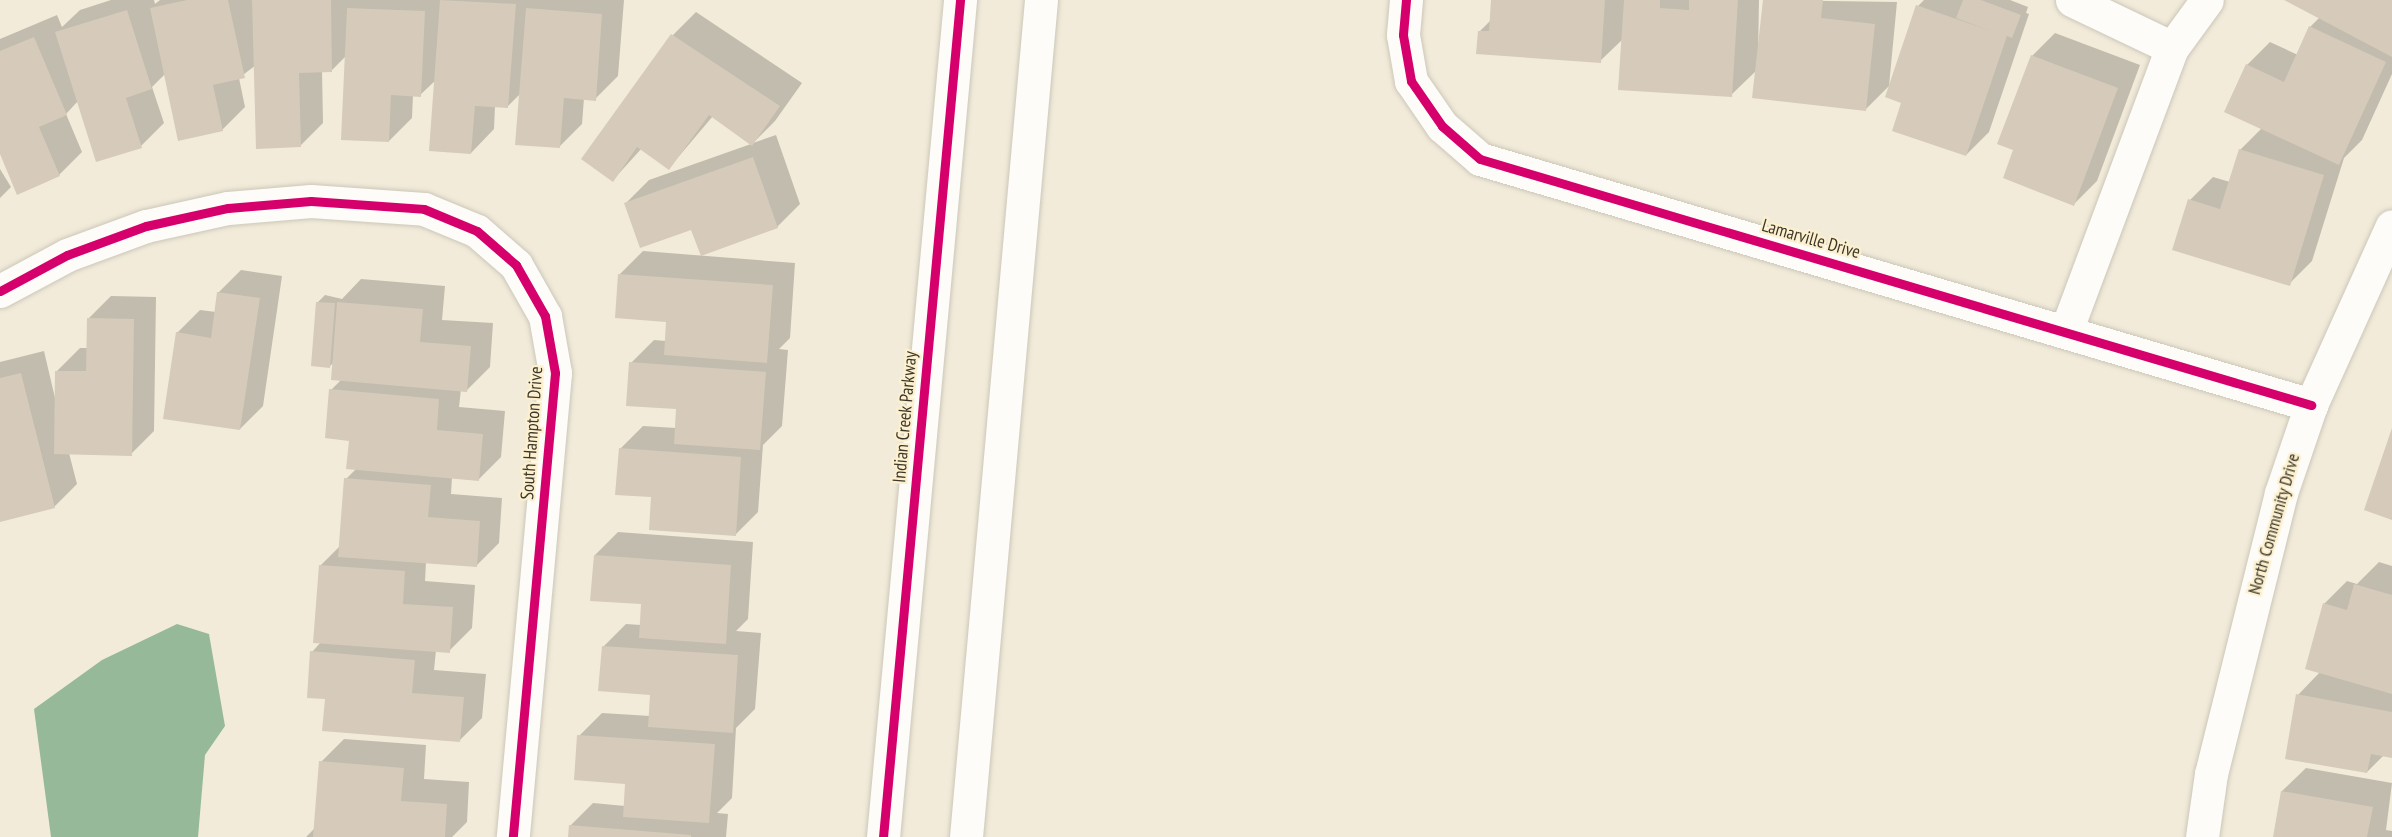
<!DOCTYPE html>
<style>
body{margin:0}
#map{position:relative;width:2392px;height:837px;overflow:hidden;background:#f2ebda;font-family:"PT Sans Narrow",sans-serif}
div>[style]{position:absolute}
.water>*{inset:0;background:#96ba99}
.shadow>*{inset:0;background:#0003}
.building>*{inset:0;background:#d6caba}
.roads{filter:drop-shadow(0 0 2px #ccc7b9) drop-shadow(0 0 2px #ccc7b9)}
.minor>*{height:33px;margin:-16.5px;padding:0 16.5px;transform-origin:16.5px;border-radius:16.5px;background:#fdfcf9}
.cycleway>*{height:9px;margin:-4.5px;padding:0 4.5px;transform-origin:4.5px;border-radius:4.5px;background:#d6006c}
span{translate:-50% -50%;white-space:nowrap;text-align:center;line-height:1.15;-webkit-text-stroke:4.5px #fcf0cf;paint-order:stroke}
.street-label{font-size:18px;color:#3c372a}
</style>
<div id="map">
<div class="water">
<div style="clip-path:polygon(177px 624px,209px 634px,225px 726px,205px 755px,198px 837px,51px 837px,34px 709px,102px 660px)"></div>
</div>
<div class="shadow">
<div style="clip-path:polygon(111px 0,154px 0,155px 4px,160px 0,624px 0,618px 76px,595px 99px,584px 98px,582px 124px,559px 147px,521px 93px,508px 106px,495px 106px,494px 129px,471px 153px,436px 80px,420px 95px,413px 95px,412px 118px,389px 141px,346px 56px,332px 70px,322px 71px,323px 123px,300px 146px,256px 65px,239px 78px,245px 107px,222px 130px,165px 74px,152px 87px,164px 123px,141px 146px,78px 101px,66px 114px,82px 152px,59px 175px,0 150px,0 39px,57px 15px,62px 27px,80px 10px)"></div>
<div style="clip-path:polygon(1492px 0,1759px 0,1758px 57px,1764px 0,1897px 2px,1889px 86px,1866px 109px,1757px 70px,1731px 95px,1623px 39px,1600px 61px,1479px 32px,1491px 20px)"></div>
<div style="clip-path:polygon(1924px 0,2010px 0,2028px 7px,2026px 13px,2029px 14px,1989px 132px,1966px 155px,1903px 102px,1918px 6px)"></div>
<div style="clip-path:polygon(2288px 0,2392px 0,2392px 74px,2362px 140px,2344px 158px,2312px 261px,2289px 284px,2190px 200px,2213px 177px,2230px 182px,2240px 150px,2262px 128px,2247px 65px,2270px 42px,2298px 55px,2310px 27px,2320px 17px)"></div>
<div style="clip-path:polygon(696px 12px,802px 83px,775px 121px,753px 143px,776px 135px,800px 204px,777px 227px,692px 228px,626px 203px,649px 180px,751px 144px,713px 116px,669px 168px,642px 148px,613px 180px,584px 159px,673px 35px)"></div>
<div style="clip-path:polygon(2055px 33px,2140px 65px,2097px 181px,2074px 204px,2015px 149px,2032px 56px)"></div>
<div style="clip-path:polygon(0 169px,11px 187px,0 198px)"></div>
<div style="clip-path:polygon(643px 251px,795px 263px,790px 338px,779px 349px,788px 350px,782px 426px,763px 445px,758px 512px,735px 535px,653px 496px,620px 449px,643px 426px,676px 428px,678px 408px,631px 363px,654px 340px,666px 341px,668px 321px,620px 274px)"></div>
<div style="clip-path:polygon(241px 270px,282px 276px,263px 406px,240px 429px,177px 333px,200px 310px,216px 312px,218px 293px)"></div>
<div style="clip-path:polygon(361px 279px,445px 286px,442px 320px,493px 323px,490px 367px,467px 390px,461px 389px,459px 407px,505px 411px,501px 457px,478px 480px,452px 477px,451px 494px,502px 498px,499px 543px,476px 566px,426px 562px,425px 581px,475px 585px,472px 628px,449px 651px,436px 650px,434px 670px,486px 674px,482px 718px,459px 741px,327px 698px,312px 652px,321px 642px,320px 566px,341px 545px,346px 479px,356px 469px,350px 439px,331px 390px,341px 380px,334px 362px,330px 366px,317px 303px,325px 295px,342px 299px)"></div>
<div style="clip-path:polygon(111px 296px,156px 297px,154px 431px,131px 454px,69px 453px,77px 484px,54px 507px,0 520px,0 362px,44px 351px,55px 398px,57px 371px,80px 348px,88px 348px,88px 319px)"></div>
<div style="clip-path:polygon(618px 532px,753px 542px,748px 619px,736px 631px,761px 633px,755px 709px,736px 728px,732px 798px,717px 813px,728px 814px,726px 837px,569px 837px,570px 826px,593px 803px,625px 806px,627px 783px,579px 736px,602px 713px,650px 716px,652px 694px,603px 647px,626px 624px,641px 625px,643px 603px,595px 555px)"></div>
<div style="clip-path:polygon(2379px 562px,2392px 566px,2392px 756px,2384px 755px,2367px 772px,2298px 695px,2320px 672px,2324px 604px,2347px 581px,2357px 584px)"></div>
<div style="clip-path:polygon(344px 739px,426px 745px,424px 779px,469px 782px,467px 822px,452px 837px,306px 837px,316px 827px,321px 762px)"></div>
<div style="clip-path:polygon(2306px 768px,2392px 783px,2386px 830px,2392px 831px,2392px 837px,2274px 837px,2282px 791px)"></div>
</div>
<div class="building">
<div style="clip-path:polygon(187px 0,228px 0,245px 78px,213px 85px,223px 131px,178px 141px,150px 8px)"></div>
<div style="clip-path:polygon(252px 0,331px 0,332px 72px,299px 73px,301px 147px,256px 149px)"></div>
<div style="clip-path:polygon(440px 0,516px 4px,508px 108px,475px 106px,471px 154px,429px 151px)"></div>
<div style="clip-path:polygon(1491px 0,1605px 0,1601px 63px,1476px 54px,1478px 31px,1489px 31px)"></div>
<div style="clip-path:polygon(1624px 0,1660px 0,1660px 8px,1689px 10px,1689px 0,1738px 0,1732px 97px,1618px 90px)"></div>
<div style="clip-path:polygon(1763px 0,1823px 0,1821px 18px,1875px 24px,1866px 111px,1752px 98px)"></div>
<div style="clip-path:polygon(1963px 0,1981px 0,2021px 15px,2012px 38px,2007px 36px,1966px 156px,1892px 131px,1901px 103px,1885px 97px,1916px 5px,1991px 31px,1956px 18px)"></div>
<div style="clip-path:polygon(2284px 0,2392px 0,2392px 57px)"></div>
<div style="clip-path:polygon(347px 8px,425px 11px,421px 97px,391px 95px,389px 142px,341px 140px)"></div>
<div style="clip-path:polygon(526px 8px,602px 14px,596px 101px,564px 98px,560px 148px,515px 145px)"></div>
<div style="clip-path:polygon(127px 10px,152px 89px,126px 98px,142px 148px,96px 162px,55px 32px)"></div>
<div style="clip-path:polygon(2309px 26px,2386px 62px,2339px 165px,2224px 112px,2246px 64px,2284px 82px)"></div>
<div style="clip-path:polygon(671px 34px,780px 106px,752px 146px,709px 115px,669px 170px,637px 147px,613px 182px,581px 159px)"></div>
<div style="clip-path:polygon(34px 37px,67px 115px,39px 127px,60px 176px,17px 195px,0 154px,0 51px)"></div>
<div style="clip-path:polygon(2031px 55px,2118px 88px,2074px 206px,2003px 178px,2013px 150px,1997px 144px)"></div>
<div style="clip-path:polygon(2239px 149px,2324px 175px,2290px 286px,2172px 250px,2188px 199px,2220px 209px)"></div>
<div style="clip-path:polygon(753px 157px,778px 228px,701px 256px,691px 230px,640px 248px,624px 203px)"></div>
<div style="clip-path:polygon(618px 274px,773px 285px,767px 363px,664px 355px,666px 322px,615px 318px)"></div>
<div style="clip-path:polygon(217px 292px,260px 298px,240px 430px,163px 419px,176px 332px,211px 338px)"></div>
<div style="clip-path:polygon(316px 302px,335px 303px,330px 368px,311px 366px)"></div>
<div style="clip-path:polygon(337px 302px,423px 309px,420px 342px,471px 346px,467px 392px,331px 380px)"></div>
<div style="clip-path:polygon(87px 318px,134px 319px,132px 456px,54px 454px,55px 371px,86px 371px)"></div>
<div style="clip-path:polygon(629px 362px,766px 372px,760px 450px,674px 444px,676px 409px,626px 406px)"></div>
<div style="clip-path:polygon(21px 373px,55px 508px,0 522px,0 378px)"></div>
<div style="clip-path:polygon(329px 389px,439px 399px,437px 430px,483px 434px,479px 481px,346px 469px,349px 441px,325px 438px)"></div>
<div style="clip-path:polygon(2392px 428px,2392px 520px,2364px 510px)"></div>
<div style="clip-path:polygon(619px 448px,741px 457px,736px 536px,649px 530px,651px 497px,615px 495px)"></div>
<div style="clip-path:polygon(344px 478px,431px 485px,428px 517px,480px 521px,477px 567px,338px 557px)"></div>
<div style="clip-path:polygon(594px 555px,731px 565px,726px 644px,639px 638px,641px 604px,590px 601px)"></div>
<div style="clip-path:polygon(319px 565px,405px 571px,403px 604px,453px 607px,450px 653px,313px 643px)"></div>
<div style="clip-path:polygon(2354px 584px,2392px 595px,2392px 694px,2305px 669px,2323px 603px,2347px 610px)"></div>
<div style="clip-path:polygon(602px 646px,738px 655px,733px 733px,648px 727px,650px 695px,598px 691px)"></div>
<div style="clip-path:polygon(310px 651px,415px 660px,412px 693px,464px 697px,460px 742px,322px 731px,325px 699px,307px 698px)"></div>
<div style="clip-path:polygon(2296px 694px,2392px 712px,2392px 758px,2371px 754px,2367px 773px,2285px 759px)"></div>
<div style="clip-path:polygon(577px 735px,715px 744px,709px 823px,623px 817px,625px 784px,574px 780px)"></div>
<div style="clip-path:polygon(319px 761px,404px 768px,401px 801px,447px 804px,445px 837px,313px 837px)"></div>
<div style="clip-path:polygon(2281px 791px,2373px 807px,2367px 837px,2273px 837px)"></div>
<div style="clip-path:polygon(569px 825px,691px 835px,691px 837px,568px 837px)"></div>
</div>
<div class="roads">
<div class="minor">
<div style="left:1406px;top:0;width:35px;rotate:95deg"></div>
<div style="left:1403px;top:35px;width:47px;rotate:80.1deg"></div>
<div style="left:1411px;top:81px;width:55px;rotate:55.4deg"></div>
<div style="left:1442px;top:126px;width:50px;rotate:41deg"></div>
<div style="left:1480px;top:159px;width:867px;rotate:16.49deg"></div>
<div style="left:2072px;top:0;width:111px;rotate:25.6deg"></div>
<div style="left:0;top:291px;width:76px;rotate:-28.2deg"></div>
<div style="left:67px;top:255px;width:84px;rotate:-20.2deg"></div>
<div style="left:146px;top:226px;width:84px;rotate:-12.4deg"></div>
<div style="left:228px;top:208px;width:83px;rotate:-4.8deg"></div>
<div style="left:311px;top:201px;width:113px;rotate:4deg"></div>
<div style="left:424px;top:209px;width:57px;rotate:22.5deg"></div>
<div style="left:477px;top:231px;width:52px;rotate:41.1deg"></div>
<div style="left:516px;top:265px;width:59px;rotate:60.4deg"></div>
<div style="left:545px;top:316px;width:58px;rotate:80deg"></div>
<div style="left:555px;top:373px;width:466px;rotate:95.2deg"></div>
<div style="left:2066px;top:331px;width:302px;rotate:-69.5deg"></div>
<div style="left:2172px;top:48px;width:59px;rotate:-53.9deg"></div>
<div style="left:883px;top:837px;width:841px;rotate:-84.74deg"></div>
<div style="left:966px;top:837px;width:840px;rotate:-84.88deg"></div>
<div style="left:2202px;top:837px;width:64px;rotate:-81.9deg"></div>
<div style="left:2211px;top:774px;width:290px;rotate:-76deg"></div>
<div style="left:2281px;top:493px;width:93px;rotate:-71.2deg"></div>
<div style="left:2311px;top:405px;width:196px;rotate:-65.7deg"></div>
</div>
</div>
<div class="cycleway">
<div style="left:1406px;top:0;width:35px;rotate:95deg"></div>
<div style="left:1403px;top:35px;width:47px;rotate:80.1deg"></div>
<div style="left:1411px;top:81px;width:55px;rotate:55.4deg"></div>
<div style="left:1442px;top:126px;width:50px;rotate:41deg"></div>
<div style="left:1480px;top:159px;width:867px;rotate:16.49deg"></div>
<div style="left:0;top:291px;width:76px;rotate:-28.2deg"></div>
<div style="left:67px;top:255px;width:84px;rotate:-20.2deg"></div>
<div style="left:146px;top:226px;width:84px;rotate:-12.4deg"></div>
<div style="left:228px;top:208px;width:83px;rotate:-4.8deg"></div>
<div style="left:311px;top:201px;width:113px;rotate:4deg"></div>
<div style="left:424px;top:209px;width:57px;rotate:22.5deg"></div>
<div style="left:477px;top:231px;width:52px;rotate:41.1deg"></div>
<div style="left:516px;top:265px;width:59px;rotate:60.4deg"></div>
<div style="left:545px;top:316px;width:58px;rotate:80deg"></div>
<div style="left:555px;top:373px;width:466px;rotate:95.2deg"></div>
<div style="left:883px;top:837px;width:841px;rotate:-84.74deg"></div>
</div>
<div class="street-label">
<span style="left:1811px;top:239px;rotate:16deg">Lamarville Drive</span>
<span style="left:905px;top:417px;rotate:-85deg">Indian Creek Parkway</span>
<span style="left:532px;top:433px;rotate:-86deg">South Hampton Drive</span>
<span style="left:2274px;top:524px;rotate:-74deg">North Community Drive</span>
</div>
</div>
